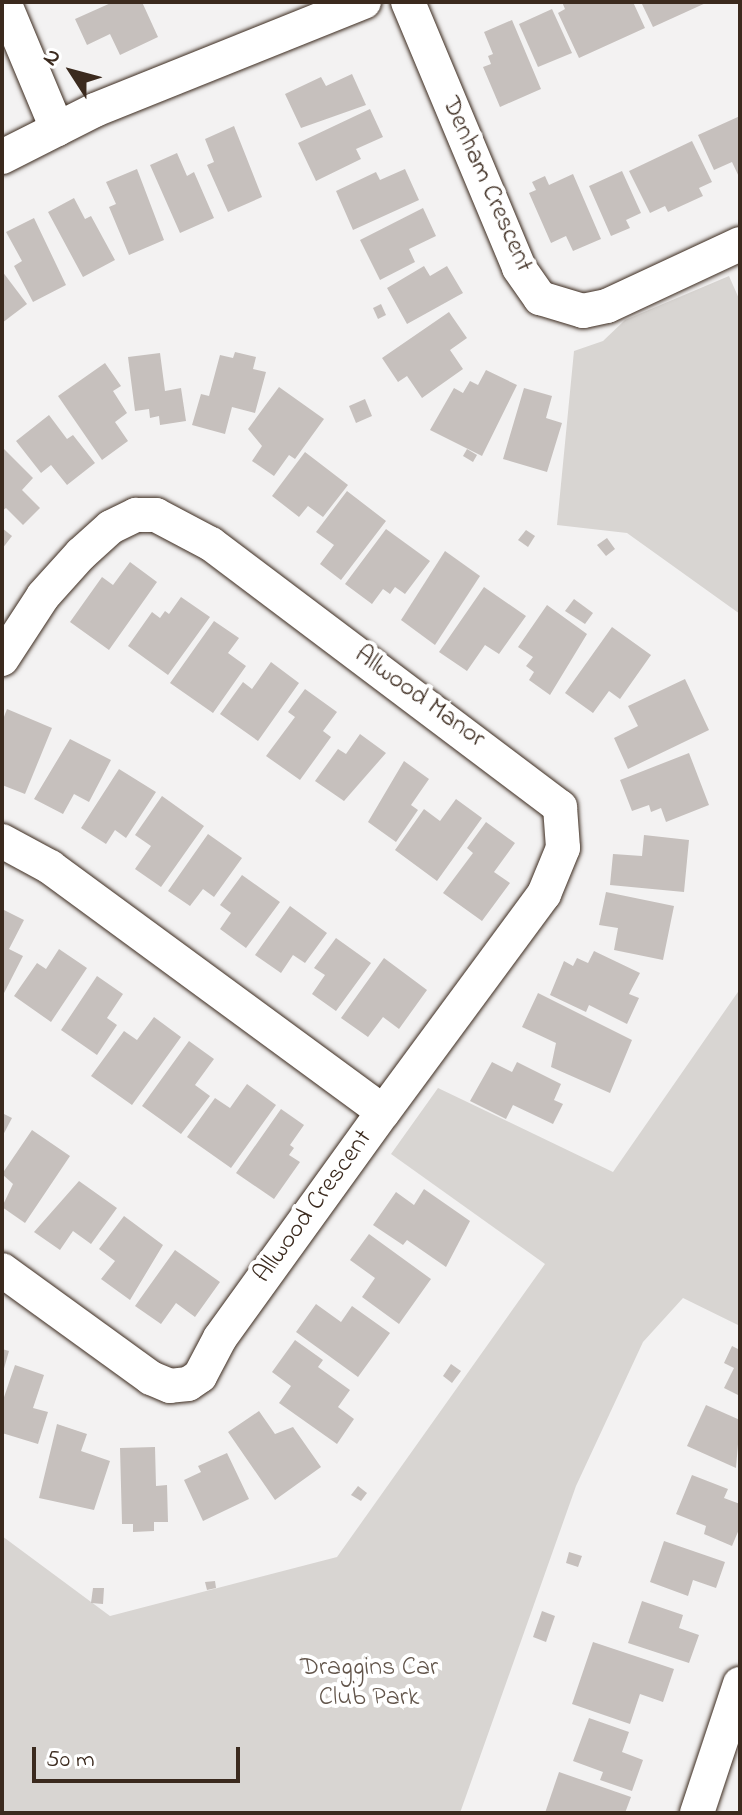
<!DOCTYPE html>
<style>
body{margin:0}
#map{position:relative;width:742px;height:1815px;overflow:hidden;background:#f3f2f2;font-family:"Indie Flower",sans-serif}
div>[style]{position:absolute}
.green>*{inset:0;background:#d8d5d2}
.building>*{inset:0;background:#c6c0bd}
.roads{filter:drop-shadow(0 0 2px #3b2a1e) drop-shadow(0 0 2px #3b2a1e)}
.minor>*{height:34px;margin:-17px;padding:0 17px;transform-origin:17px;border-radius:17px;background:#fff}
span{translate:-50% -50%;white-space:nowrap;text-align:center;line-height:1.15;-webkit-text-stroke:8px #fff;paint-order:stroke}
.street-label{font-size:26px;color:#3b2a1e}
.park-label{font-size:26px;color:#62554b}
.frame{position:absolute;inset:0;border:4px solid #3b2a1e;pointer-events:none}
.north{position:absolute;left:32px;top:32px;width:80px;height:80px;-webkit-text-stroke:6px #fff;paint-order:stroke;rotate:306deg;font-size:22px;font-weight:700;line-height:32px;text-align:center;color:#3b2a1e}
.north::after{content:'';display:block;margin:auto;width:28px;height:36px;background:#3b2a1e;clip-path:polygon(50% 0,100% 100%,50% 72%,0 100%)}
.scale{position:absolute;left:32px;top:1747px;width:208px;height:36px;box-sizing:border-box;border:4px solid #3b2a1e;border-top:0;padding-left:10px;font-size:24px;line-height:28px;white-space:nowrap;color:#3b2a1e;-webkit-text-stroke:6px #fff;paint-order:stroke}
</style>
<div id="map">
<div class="green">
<div style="clip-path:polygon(729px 276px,740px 301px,740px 614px,627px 533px,557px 525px,574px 351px,603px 341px,625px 320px)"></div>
<div style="clip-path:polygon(740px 989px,740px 1326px,683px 1298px,643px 1342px,576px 1486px,460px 1813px,2px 1813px,2px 1536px,110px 1616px,337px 1557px,545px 1264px,391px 1154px,438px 1088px,613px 1172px)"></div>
</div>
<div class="building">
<div style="clip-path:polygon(113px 2px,142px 2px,158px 37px,120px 55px,110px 34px,87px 45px,75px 19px)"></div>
<div style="clip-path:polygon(562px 2px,633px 2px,645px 28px,579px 58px,558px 13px,565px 9px)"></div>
<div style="clip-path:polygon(641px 2px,708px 2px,653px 27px)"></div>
<div style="clip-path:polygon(552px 9px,572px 53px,538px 67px,519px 24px)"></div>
<div style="clip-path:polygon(512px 20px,541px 89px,500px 107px,483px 67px,491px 64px,488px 56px,493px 54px,484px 32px)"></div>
<div style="clip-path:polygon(352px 74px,366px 105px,301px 128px,285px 94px,321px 77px,326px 86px)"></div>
<div style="clip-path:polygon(370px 109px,383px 137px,356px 149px,361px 159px,316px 181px,298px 143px)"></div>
<div style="clip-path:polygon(740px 116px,740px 179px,732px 162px,714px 170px,698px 135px)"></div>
<div style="clip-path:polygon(234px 126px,262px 197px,228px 212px,207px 165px,214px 162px,205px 139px)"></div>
<div style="clip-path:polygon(692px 141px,712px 182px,699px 188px,703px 196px,668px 212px,665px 206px,650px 213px,629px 171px)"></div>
<div style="clip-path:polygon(177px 153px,187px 176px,194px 172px,214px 218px,180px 233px,150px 165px)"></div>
<div style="clip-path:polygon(137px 169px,164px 240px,129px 255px,109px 207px,116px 204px,106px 182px)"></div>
<div style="clip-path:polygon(405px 169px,419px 200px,353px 230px,336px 191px,376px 172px,380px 180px)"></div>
<div style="clip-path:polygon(622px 171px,641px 213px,626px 220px,630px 228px,611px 236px,589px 186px)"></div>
<div style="clip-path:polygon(573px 174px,601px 239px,573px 251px,566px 236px,551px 243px,529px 193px,536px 190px,532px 182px,545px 176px,549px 185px)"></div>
<div style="clip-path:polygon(74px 198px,85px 219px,91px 216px,115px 260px,83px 277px,48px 212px)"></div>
<div style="clip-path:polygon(423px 208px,436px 236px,409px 249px,415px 262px,380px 280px,360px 240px)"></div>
<div style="clip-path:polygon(34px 218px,66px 285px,33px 302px,14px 266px,22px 261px,6px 232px)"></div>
<div style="clip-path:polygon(424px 266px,430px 276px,447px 266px,463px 293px,407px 324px,387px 288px)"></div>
<div style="clip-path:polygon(2px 271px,27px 304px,2px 323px)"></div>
<div style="clip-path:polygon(381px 304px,386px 315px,378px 319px,373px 308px)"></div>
<div style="clip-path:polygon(449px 312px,467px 338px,450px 350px,463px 369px,422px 398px,407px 376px,398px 382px,382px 358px)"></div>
<div style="clip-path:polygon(235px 352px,256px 357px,253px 369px,266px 372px,255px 413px,232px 407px,225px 434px,192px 425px,201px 394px,209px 396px,220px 355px,233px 358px)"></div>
<div style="clip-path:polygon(160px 353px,165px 391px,181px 388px,186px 421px,160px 425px,159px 416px,150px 418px,149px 409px,135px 411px,128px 357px)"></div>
<div style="clip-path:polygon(105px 363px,121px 386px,113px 391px,127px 413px,115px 422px,128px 441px,102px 460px,58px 396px)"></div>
<div style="clip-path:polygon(486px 370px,517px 385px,482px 456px,430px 430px,454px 388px,463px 393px,470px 381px,478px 385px)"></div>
<div style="clip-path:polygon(279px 387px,324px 419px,295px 459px,289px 455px,274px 476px,252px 461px,262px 446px,248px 429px)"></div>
<div style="clip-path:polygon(524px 388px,552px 396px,546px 418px,562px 423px,547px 472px,503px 459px)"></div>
<div style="clip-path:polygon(365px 399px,372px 416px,356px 423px,349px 406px)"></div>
<div style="clip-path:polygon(49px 415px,67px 439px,73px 435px,95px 463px,67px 485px,51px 465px,41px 473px,16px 441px)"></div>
<div style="clip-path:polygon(4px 449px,33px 478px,22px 490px,40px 508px,23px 525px,6px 508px,2px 511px)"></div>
<div style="clip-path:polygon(467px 449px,477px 455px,473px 462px,463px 456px)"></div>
<div style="clip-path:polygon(305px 452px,348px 485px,323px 517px,308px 506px,299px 517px,272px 496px)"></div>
<div style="clip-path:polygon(347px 491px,386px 521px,341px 580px,320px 564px,334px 545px,316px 532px)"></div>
<div style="clip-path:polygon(2px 528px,12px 536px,2px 549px)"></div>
<div style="clip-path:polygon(386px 529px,430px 561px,405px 594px,395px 587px,390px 594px,383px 589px,372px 604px,345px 584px)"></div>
<div style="clip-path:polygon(526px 530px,535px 536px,528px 547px,518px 540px)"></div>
<div style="clip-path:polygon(607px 538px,615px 549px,606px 556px,597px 545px)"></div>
<div style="clip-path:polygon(445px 551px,480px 576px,435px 645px,401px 620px)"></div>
<div style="clip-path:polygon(130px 562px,157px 582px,109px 650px,70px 622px,102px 577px,113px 585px)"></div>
<div style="clip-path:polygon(484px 587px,526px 616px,499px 654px,485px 645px,467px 671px,439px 652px)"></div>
<div style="clip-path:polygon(181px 597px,210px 617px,168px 675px,128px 646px,152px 612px,160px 618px,165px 611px,169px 614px)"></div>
<div style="clip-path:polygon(574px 599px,593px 613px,585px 624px,565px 611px)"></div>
<div style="clip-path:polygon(547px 605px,587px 634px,550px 695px,529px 680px,534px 672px,526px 666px,533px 657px,518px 647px)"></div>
<div style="clip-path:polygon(214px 621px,239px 638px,228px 653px,246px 666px,213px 713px,170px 683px)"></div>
<div style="clip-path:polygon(612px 627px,651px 655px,620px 699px,609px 691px,593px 713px,565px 693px)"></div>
<div style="clip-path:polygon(271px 662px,299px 683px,258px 741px,220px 714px,243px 682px,252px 689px)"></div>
<div style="clip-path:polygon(685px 679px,709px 730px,628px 769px,614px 738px,638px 726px,628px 706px)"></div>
<div style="clip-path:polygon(305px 689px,337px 712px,323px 731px,331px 737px,300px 780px,266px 756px,295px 717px,288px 712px)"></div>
<div style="clip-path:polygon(7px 709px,52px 728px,25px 794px,2px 785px,2px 722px)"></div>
<div style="clip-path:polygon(360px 734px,386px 753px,344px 801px,315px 781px,338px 749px,346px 754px)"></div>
<div style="clip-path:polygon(70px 739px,111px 760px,89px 802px,74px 794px,63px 814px,34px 799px)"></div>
<div style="clip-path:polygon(689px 753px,709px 805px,666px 822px,661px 808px,651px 812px,649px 805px,632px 811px,620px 780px)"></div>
<div style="clip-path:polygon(404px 761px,429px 779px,411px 805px,418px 810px,396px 842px,368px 822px)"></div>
<div style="clip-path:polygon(119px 769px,156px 792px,126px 838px,115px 830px,106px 844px,81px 828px)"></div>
<div style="clip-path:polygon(162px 796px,204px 826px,161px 887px,135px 869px,151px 846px,135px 835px)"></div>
<div style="clip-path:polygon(456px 799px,482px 818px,437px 881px,395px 850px,424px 809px,440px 821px)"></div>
<div style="clip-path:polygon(486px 822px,515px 843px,494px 872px,510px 883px,482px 921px,443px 893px,473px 853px,467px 848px)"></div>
<div style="clip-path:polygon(208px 834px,242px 858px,214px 897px,203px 889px,190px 906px,168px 891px)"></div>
<div style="clip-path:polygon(644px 835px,689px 840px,684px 892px,610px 885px,613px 854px,642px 856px)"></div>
<div style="clip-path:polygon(242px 875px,280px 902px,246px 948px,220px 929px,231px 913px,220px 905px)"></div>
<div style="clip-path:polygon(606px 892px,674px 906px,663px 960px,614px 950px,618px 928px,599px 925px)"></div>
<div style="clip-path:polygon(290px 906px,327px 933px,305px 963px,293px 955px,281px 973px,255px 955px)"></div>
<div style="clip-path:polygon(2px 909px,24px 920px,9px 949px,23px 956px,2px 997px)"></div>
<div style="clip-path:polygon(336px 938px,371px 963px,336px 1011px,312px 994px,325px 975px,314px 968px)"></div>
<div style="clip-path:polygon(59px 949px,87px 968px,51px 1022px,14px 996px,37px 963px,46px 969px)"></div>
<div style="clip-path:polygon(594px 951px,640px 973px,629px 994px,639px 998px,627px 1024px,589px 1005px,586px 1012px,550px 995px,564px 961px,573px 966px,577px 958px,588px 963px)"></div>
<div style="clip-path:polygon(384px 958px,427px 990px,399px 1029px,383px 1017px,368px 1037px,341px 1018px)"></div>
<div style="clip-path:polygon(97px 976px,123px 994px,107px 1018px,117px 1025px,97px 1055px,61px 1030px)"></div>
<div style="clip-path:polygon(538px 993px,632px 1040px,610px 1093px,551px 1067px,556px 1043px,522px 1027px)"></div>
<div style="clip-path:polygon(154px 1017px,181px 1037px,132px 1105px,91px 1076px,124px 1031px,137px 1040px)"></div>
<div style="clip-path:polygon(189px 1041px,214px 1059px,195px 1085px,210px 1096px,181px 1134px,142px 1106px)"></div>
<div style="clip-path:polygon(492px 1062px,512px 1072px,517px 1062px,561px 1084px,554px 1100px,563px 1104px,553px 1124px,513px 1105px,506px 1119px,470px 1101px)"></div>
<div style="clip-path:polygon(247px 1084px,276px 1105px,231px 1168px,187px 1137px,215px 1098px,230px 1108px)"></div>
<div style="clip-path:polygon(281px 1109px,304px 1125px,290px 1145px,294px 1148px,289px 1155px,300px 1162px,274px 1199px,236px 1173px)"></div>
<div style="clip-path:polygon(2px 1113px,12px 1118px,2px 1137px)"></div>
<div style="clip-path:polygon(32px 1130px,70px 1156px,25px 1223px,2px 1207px,13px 1184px,2px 1174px)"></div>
<div style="clip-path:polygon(79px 1181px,117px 1208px,91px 1244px,73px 1231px,60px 1250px,34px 1232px)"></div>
<div style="clip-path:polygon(424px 1189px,470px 1221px,446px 1267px,407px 1240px,403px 1245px,373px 1225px,396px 1192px,414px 1205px)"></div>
<div style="clip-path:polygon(124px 1216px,163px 1245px,130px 1300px,101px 1279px,115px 1261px,99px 1249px)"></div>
<div style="clip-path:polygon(369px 1234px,431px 1279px,399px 1324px,362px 1297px,375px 1278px,350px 1260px)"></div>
<div style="clip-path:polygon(175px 1250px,220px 1282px,195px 1317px,176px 1303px,161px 1324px,135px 1306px)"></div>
<div style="clip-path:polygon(316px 1304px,341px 1322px,352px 1306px,390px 1333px,358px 1377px,296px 1332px)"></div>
<div style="clip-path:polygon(295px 1340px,323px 1360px,318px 1367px,350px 1390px,338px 1407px,354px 1419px,337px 1444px,279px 1403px,291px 1386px,272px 1372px)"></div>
<div style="clip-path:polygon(732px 1346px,740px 1350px,740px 1396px,724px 1388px,734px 1368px,724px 1363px)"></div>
<div style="clip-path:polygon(2px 1349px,9px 1351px,3px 1372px,2px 1371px)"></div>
<div style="clip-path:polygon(451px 1364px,461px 1371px,452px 1383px,443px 1376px)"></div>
<div style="clip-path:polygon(15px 1365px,44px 1375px,33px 1408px,48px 1412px,38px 1444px,2px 1433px,2px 1403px)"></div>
<div style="clip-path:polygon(706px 1405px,740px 1420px,736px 1468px,687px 1446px)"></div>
<div style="clip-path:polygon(259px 1411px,275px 1434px,293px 1427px,321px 1467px,275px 1500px,228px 1432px)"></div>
<div style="clip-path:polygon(57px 1424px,87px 1434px,81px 1451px,110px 1461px,94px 1510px,39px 1498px)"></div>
<div style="clip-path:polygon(155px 1447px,156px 1486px,167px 1485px,168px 1522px,154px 1522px,154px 1531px,133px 1532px,133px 1524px,122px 1524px,120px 1448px)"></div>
<div style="clip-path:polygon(227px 1453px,249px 1499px,203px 1521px,184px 1480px,201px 1472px,198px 1466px)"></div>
<div style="clip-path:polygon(692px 1475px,728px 1489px,724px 1498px,740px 1504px,740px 1527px,732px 1546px,704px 1534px,706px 1526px,676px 1514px)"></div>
<div style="clip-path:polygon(358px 1486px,367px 1493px,361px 1501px,351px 1495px)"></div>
<div style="clip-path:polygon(664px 1541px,725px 1562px,716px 1588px,693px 1580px,688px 1596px,650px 1582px)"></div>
<div style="clip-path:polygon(569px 1552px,582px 1556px,578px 1567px,566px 1563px)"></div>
<div style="clip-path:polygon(215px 1581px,216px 1588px,207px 1590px,205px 1582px)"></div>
<div style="clip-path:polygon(93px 1588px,104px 1588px,103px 1604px,91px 1603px)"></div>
<div style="clip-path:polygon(642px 1601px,683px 1615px,679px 1628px,699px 1635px,689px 1663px,628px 1643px)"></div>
<div style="clip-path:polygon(542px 1611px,555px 1616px,546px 1642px,533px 1637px)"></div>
<div style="clip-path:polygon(593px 1642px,674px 1669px,663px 1702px,640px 1694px,630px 1724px,572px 1704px)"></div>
<div style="clip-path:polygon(589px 1718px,629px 1732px,622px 1752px,643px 1760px,632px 1791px,600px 1780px,603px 1772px,573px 1761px)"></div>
<div style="clip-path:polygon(559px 1772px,631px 1797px,625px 1813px,545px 1813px)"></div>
</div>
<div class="roads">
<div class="minor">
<div style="left:4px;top:2px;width:138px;rotate:67.3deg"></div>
<div style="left:408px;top:2px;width:288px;rotate:67.3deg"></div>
<div style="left:519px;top:268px;width:37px;rotate:55deg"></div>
<div style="left:540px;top:298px;width:45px;rotate:16.8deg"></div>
<div style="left:583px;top:311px;width:25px;rotate:-12deg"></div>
<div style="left:607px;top:306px;width:147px;rotate:-25deg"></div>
<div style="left:2px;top:157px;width:104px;rotate:-26.8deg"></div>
<div style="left:95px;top:110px;width:290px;rotate:-21.9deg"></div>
<div style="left:2px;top:659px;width:75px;rotate:-56.9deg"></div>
<div style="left:43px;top:596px;width:57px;rotate:-47.9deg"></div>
<div style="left:81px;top:554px;width:40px;rotate:-42deg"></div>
<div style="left:111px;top:527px;width:28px;rotate:-26deg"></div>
<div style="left:136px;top:515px;width:20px"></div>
<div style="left:156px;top:515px;width:62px;rotate:27.8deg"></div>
<div style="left:211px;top:544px;width:437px;rotate:37deg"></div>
<div style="left:560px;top:807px;width:41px;rotate:85.8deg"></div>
<div style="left:563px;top:848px;width:50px;rotate:112.4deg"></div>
<div style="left:544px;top:894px;width:271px;rotate:126.4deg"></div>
<div style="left:2px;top:841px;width:55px;rotate:28.4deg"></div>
<div style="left:50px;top:867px;width:413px;rotate:36.3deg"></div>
<div style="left:383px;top:1112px;width:279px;rotate:125.8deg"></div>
<div style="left:220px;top:1338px;width:43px;rotate:117.8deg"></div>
<div style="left:200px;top:1376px;width:14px;rotate:146deg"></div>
<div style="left:188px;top:1384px;width:18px;rotate:174deg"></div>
<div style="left:170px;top:1386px;width:21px;rotate:-157deg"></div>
<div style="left:151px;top:1378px;width:184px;rotate:-144.1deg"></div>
<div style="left:697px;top:1813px;width:136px;rotate:-71.6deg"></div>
</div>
</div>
<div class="street-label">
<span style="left:486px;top:185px;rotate:66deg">Denham Crescent</span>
<span style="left:419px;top:698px;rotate:36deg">Allwood Manor</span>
<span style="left:314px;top:1207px;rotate:-54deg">Allwood Crescent</span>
</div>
<div class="park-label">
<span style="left:369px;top:1684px">Draggins Car<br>Club Park</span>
</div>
<div class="frame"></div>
<div class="north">N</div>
<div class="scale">50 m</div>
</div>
